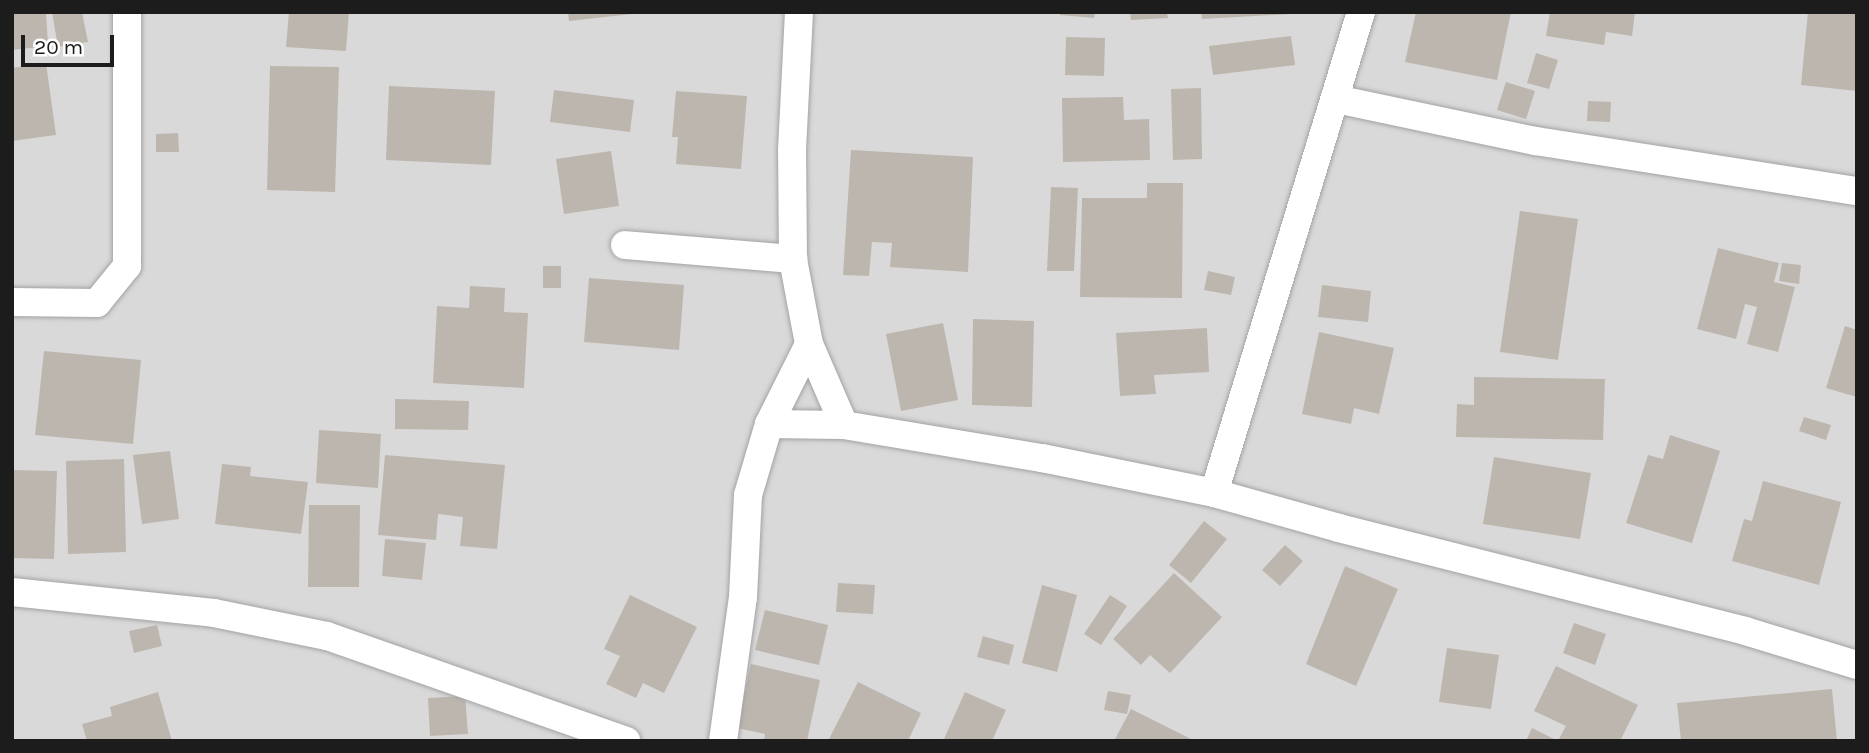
<!DOCTYPE html>
<style>
body{margin:0}
#map{position:relative;width:1869px;height:753px;overflow:hidden;background:#eceae2;font-family:Karla,sans-serif}
div>[style]{position:absolute}
.residential>*{inset:0;background:#dad9d9}
.building>*{inset:0;background:#bcb6af}
.roads{filter:drop-shadow(0 0 2px #a3a3a3) drop-shadow(0 0 2px #a3a3a3)}
.street>*{height:28px;margin:-14px;padding:0 14px;transform-origin:14px;border-radius:14px;background:#fff}
span{translate:-50% -50%;white-space:nowrap;text-align:center;line-height:1.15;-webkit-text-stroke:5px #fff;paint-order:stroke}
.frame{position:absolute;inset:0;border:14px solid #1c1c1c;pointer-events:none}
.scale{position:absolute;left:21px;top:35px;width:93px;height:32px;box-sizing:border-box;border:4px solid #1c1c1c;border-top:0;padding-left:9px;font-size:21px;line-height:24px;white-space:nowrap;color:#1c1c1c;-webkit-text-stroke:5px #fff;paint-order:stroke}
</style>
<div id="map">
<div class="residential">
<div style="clip-path:polygon(12px 12px,1857px 12px,1857px 741px,12px 741px)"></div>
</div>
<div class="building">
<div style="clip-path:polygon(12px 12px,46px 12px,48px 46px,12px 50px)"></div>
<div style="clip-path:polygon(52px 12px,82px 12px,88px 42px,58px 47px)"></div>
<div style="clip-path:polygon(289px 12px,349px 12px,346px 51px,286px 47px)"></div>
<div style="clip-path:polygon(568px 12px,632px 12px,632px 14px,569px 21px)"></div>
<div style="clip-path:polygon(1060px 12px,1095px 12px,1094px 18px,1060px 15px)"></div>
<div style="clip-path:polygon(1130px 12px,1167px 12px,1168px 18px,1131px 20px)"></div>
<div style="clip-path:polygon(1201px 12px,1292px 12px,1292px 14px,1202px 19px)"></div>
<div style="clip-path:polygon(1416px 12px,1511px 12px,1497px 80px,1405px 62px)"></div>
<div style="clip-path:polygon(1550px 12px,1635px 12px,1632px 36px,1606px 32px,1604px 45px,1546px 36px)"></div>
<div style="clip-path:polygon(1808px 12px,1857px 12px,1857px 91px,1801px 85px)"></div>
<div style="clip-path:polygon(1291px 36px,1295px 65px,1213px 75px,1209px 46px)"></div>
<div style="clip-path:polygon(1066px 37px,1105px 38px,1104px 76px,1065px 75px)"></div>
<div style="clip-path:polygon(1536px 53px,1558px 60px,1549px 89px,1527px 83px)"></div>
<div style="clip-path:polygon(46px 63px,56px 135px,12px 141px,12px 68px)"></div>
<div style="clip-path:polygon(270px 66px,339px 67px,335px 192px,267px 190px)"></div>
<div style="clip-path:polygon(1506px 82px,1535px 91px,1526px 119px,1497px 110px)"></div>
<div style="clip-path:polygon(389px 86px,495px 91px,491px 165px,386px 160px)"></div>
<div style="clip-path:polygon(1201px 88px,1202px 159px,1173px 160px,1171px 89px)"></div>
<div style="clip-path:polygon(554px 90px,634px 100px,630px 132px,550px 122px)"></div>
<div style="clip-path:polygon(676px 91px,747px 96px,741px 169px,676px 164px,678px 137px,672px 137px)"></div>
<div style="clip-path:polygon(1123px 97px,1124px 120px,1149px 119px,1150px 160px,1063px 162px,1062px 98px)"></div>
<div style="clip-path:polygon(1588px 101px,1611px 102px,1610px 122px,1587px 121px)"></div>
<div style="clip-path:polygon(178px 133px,179px 152px,156px 152px,156px 134px)"></div>
<div style="clip-path:polygon(851px 150px,973px 157px,968px 272px,890px 267px,892px 243px,872px 242px,869px 276px,843px 275px)"></div>
<div style="clip-path:polygon(611px 151px,619px 206px,564px 214px,556px 159px)"></div>
<div style="clip-path:polygon(1147px 183px,1183px 183px,1182px 298px,1080px 297px,1082px 198px,1147px 198px)"></div>
<div style="clip-path:polygon(1051px 187px,1078px 188px,1074px 271px,1047px 271px)"></div>
<div style="clip-path:polygon(1520px 211px,1578px 219px,1558px 360px,1500px 352px)"></div>
<div style="clip-path:polygon(1718px 248px,1779px 263px,1774px 282px,1795px 287px,1778px 352px,1747px 344px,1757px 307px,1745px 304px,1736px 339px,1697px 329px)"></div>
<div style="clip-path:polygon(1782px 263px,1801px 265px,1799px 284px,1779px 281px)"></div>
<div style="clip-path:polygon(543px 266px,561px 266px,561px 288px,543px 288px)"></div>
<div style="clip-path:polygon(1208px 271px,1235px 277px,1231px 295px,1204px 290px)"></div>
<div style="clip-path:polygon(589px 278px,684px 285px,679px 350px,584px 342px)"></div>
<div style="clip-path:polygon(1322px 285px,1371px 291px,1368px 322px,1318px 317px)"></div>
<div style="clip-path:polygon(470px 286px,505px 288px,504px 312px,528px 313px,524px 388px,433px 383px,437px 306px,469px 308px)"></div>
<div style="clip-path:polygon(973px 319px,1034px 321px,1032px 407px,972px 405px)"></div>
<div style="clip-path:polygon(943px 323px,958px 400px,901px 411px,886px 334px)"></div>
<div style="clip-path:polygon(1845px 326px,1857px 330px,1857px 397px,1826px 388px)"></div>
<div style="clip-path:polygon(1207px 328px,1209px 372px,1154px 375px,1156px 394px,1120px 396px,1116px 333px)"></div>
<div style="clip-path:polygon(1319px 332px,1394px 348px,1379px 414px,1354px 408px,1351px 424px,1302px 414px)"></div>
<div style="clip-path:polygon(44px 351px,141px 360px,133px 444px,35px 435px)"></div>
<div style="clip-path:polygon(1474px 377px,1605px 379px,1603px 440px,1456px 437px,1457px 404px,1474px 405px)"></div>
<div style="clip-path:polygon(395px 399px,469px 401px,468px 430px,395px 429px)"></div>
<div style="clip-path:polygon(1804px 417px,1831px 425px,1826px 440px,1799px 431px)"></div>
<div style="clip-path:polygon(319px 430px,381px 434px,378px 488px,316px 483px)"></div>
<div style="clip-path:polygon(1670px 435px,1720px 451px,1692px 543px,1626px 523px,1648px 455px,1663px 459px)"></div>
<div style="clip-path:polygon(170px 451px,179px 519px,142px 524px,133px 455px)"></div>
<div style="clip-path:polygon(385px 455px,505px 465px,497px 549px,460px 546px,463px 517px,438px 514px,436px 540px,378px 535px)"></div>
<div style="clip-path:polygon(1494px 457px,1591px 473px,1580px 539px,1483px 524px)"></div>
<div style="clip-path:polygon(124px 459px,126px 552px,68px 554px,66px 461px)"></div>
<div style="clip-path:polygon(222px 464px,251px 467px,250px 476px,308px 482px,301px 534px,215px 524px)"></div>
<div style="clip-path:polygon(12px 470px,57px 471px,54px 559px,12px 558px)"></div>
<div style="clip-path:polygon(1763px 481px,1841px 502px,1819px 585px,1732px 561px,1744px 519px,1752px 521px)"></div>
<div style="clip-path:polygon(309px 505px,360px 505px,359px 587px,308px 587px)"></div>
<div style="clip-path:polygon(1204px 521px,1227px 539px,1191px 583px,1169px 565px)"></div>
<div style="clip-path:polygon(385px 539px,426px 543px,422px 580px,382px 576px)"></div>
<div style="clip-path:polygon(1285px 545px,1303px 561px,1280px 586px,1262px 570px)"></div>
<div style="clip-path:polygon(1345px 566px,1398px 589px,1356px 686px,1306px 664px)"></div>
<div style="clip-path:polygon(1174px 573px,1222px 617px,1170px 673px,1150px 655px,1141px 665px,1113px 639px)"></div>
<div style="clip-path:polygon(838px 583px,875px 585px,873px 614px,836px 612px)"></div>
<div style="clip-path:polygon(1042px 585px,1077px 595px,1057px 672px,1022px 663px)"></div>
<div style="clip-path:polygon(630px 595px,697px 627px,664px 693px,643px 683px,636px 698px,606px 684px,620px 656px,604px 649px)"></div>
<div style="clip-path:polygon(1110px 595px,1127px 606px,1101px 645px,1084px 634px)"></div>
<div style="clip-path:polygon(765px 610px,828px 625px,819px 665px,755px 650px)"></div>
<div style="clip-path:polygon(1574px 623px,1606px 634px,1595px 665px,1563px 653px)"></div>
<div style="clip-path:polygon(157px 625px,162px 646px,134px 653px,129px 631px)"></div>
<div style="clip-path:polygon(983px 636px,1014px 645px,1009px 665px,977px 657px)"></div>
<div style="clip-path:polygon(1447px 648px,1499px 655px,1491px 709px,1439px 702px)"></div>
<div style="clip-path:polygon(751px 664px,820px 680px,807px 741px,764px 741px,765px 734px,737px 728px)"></div>
<div style="clip-path:polygon(1556px 666px,1638px 705px,1620px 741px,1558px 741px,1566px 726px,1534px 711px)"></div>
<div style="clip-path:polygon(858px 682px,921px 713px,908px 741px,828px 741px)"></div>
<div style="clip-path:polygon(1832px 689px,1837px 741px,1681px 741px,1677px 703px)"></div>
<div style="clip-path:polygon(1108px 691px,1131px 695px,1127px 714px,1104px 710px)"></div>
<div style="clip-path:polygon(158px 692px,172px 741px,87px 741px,82px 724px,112px 716px,110px 707px)"></div>
<div style="clip-path:polygon(965px 692px,1006px 710px,992px 741px,943px 741px)"></div>
<div style="clip-path:polygon(465px 696px,468px 734px,430px 736px,428px 698px)"></div>
<div style="clip-path:polygon(1131px 709px,1195px 741px,1114px 741px)"></div>
<div style="clip-path:polygon(1532px 728px,1558px 741px,1526px 741px)"></div>
</div>
<div class="roads">
<div class="street">
<div style="left:1336px;top:99px;width:204px;rotate:11.9deg"></div>
<div style="left:1536px;top:141px;width:325px;rotate:8.9deg"></div>
<div style="left:625px;top:245px;width:169px;rotate:4.8deg"></div>
<div style="left:12px;top:302px;width:85px;rotate:0.7deg"></div>
<div style="left:97px;top:303px;width:48px;rotate:-51deg"></div>
<div style="left:127px;top:266px;width:254px;rotate:-90deg"></div>
<div style="left:809px;top:344px;width:88px;rotate:66.6deg"></div>
<div style="left:769px;top:424px;width:75px;rotate:0.8deg"></div>
<div style="left:844px;top:425px;width:201px;rotate:9.5deg"></div>
<div style="left:1042px;top:458px;width:176px;rotate:11.5deg"></div>
<div style="left:1214px;top:493px;width:130px;rotate:15.6deg"></div>
<div style="left:1339px;top:528px;width:419px;rotate:14.2deg"></div>
<div style="left:1745px;top:631px;width:117px;rotate:16.9deg"></div>
<div style="left:1214px;top:493px;width:503px;rotate:-73.01deg"></div>
<div style="left:12px;top:592px;width:203px;rotate:5.9deg"></div>
<div style="left:214px;top:613px;width:115px;rotate:11.5deg"></div>
<div style="left:327px;top:636px;width:317px;rotate:19.3deg"></div>
<div style="left:723px;top:741px;width:145px;rotate:-82.1deg"></div>
<div style="left:743px;top:597px;width:102px;rotate:-87.2deg"></div>
<div style="left:748px;top:495px;width:74px;rotate:-73.5deg"></div>
<div style="left:769px;top:424px;width:89px;rotate:-63.4deg"></div>
<div style="left:809px;top:344px;width:86px;rotate:-100.7deg"></div>
<div style="left:793px;top:259px;width:109px;rotate:-90.5deg"></div>
<div style="left:792px;top:150px;width:138px;rotate:-87.1deg"></div>
</div>
</div>
<div class="frame"></div>
<div class="scale">20 m</div>
</div>
